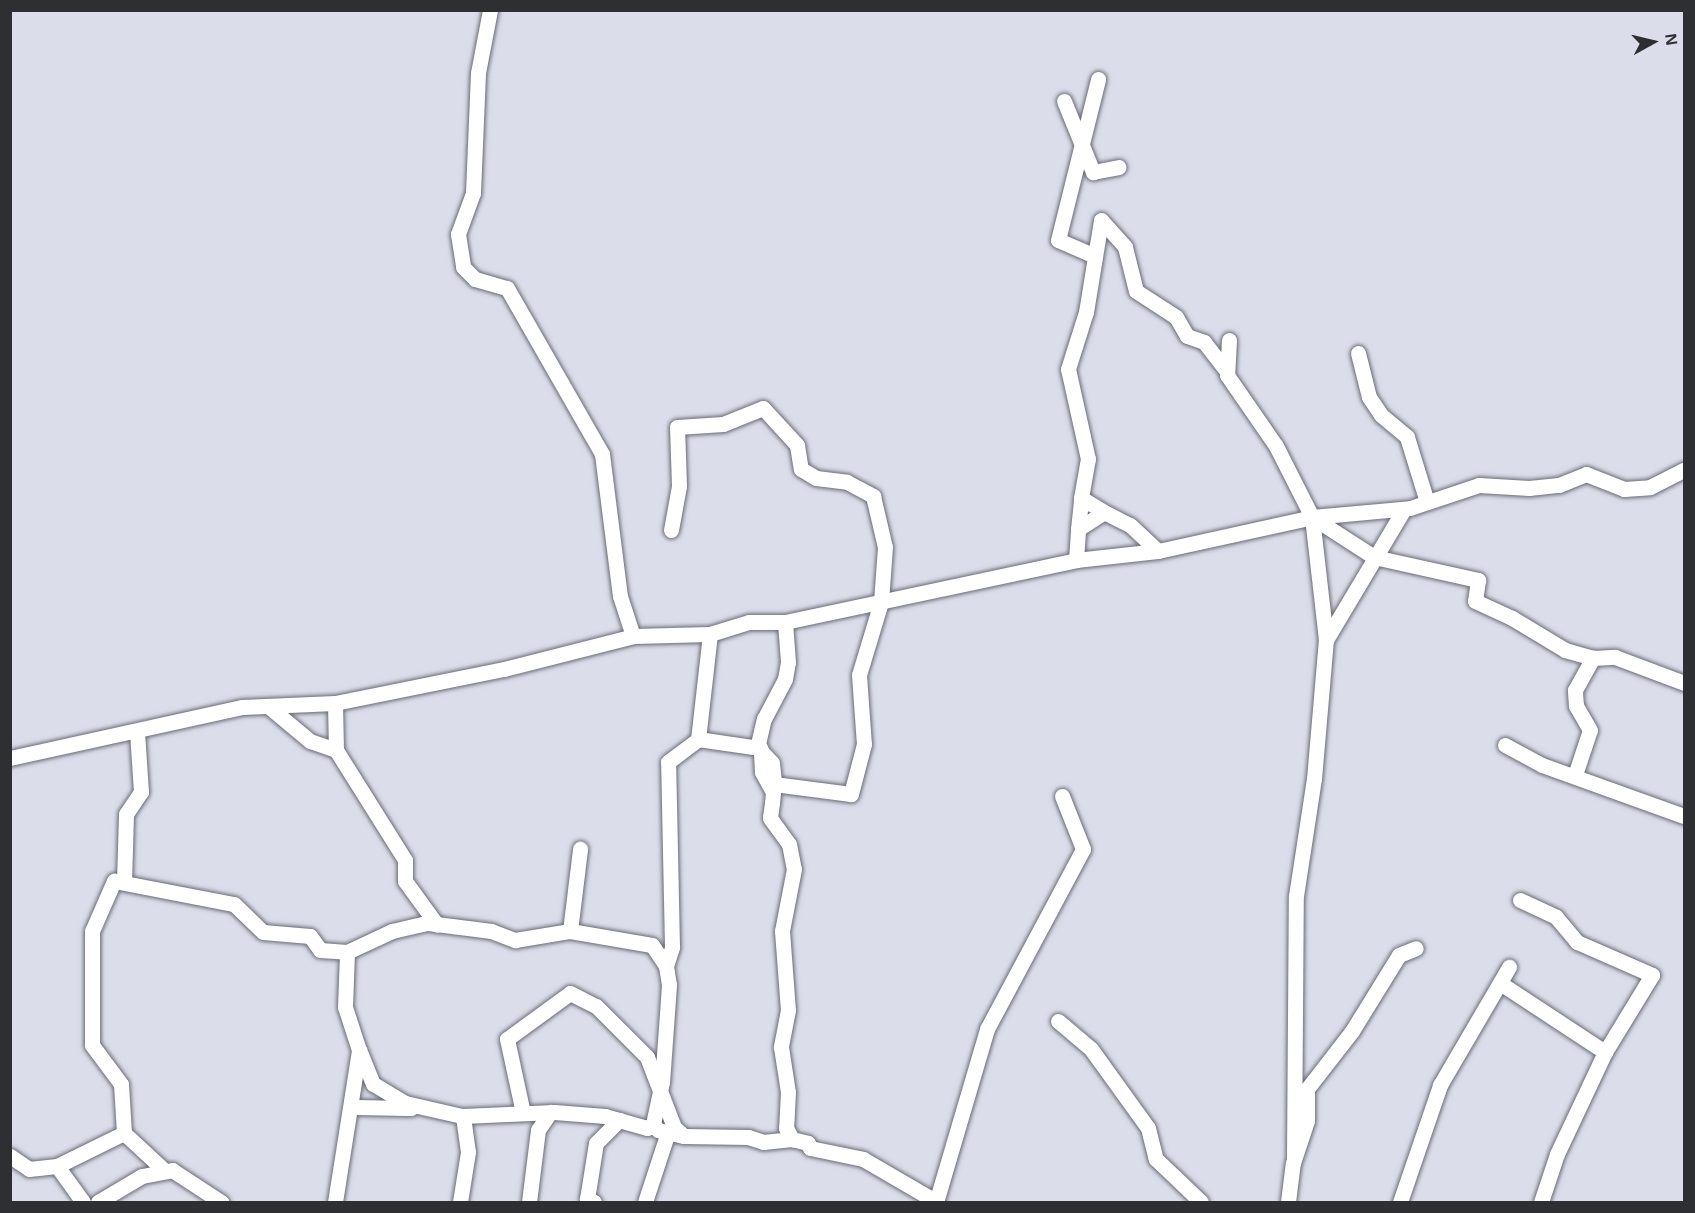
<!DOCTYPE html>
<style>
body{margin:0}
#map{position:relative;width:1695px;height:1213px;overflow:hidden;background:#dbdeea;font-family:Helvetica,sans-serif}
div>[style]{position:absolute}
.roads{filter:drop-shadow(0 0 2px #686b75) drop-shadow(0 0 2px #686b75)}
.minor>*{height:15px;margin:-7.5px;padding:0 7.5px;transform-origin:7.5px;border-radius:7.5px;background:#fff}
span{translate:-50% -50%;white-space:nowrap;text-align:center;line-height:1.15;-webkit-text-stroke:6px #dbdeea;paint-order:stroke}
.frame{position:absolute;inset:0;border:12px solid #2e2f33;pointer-events:none}
.north{position:absolute;left:1623px;top:12px;width:60px;height:60px;-webkit-text-stroke:4px #dbdeea;paint-order:stroke;rotate:82deg;font-size:16px;font-weight:700;line-height:24px;text-align:center;color:#2e2f33}
.north::after{content:'';display:block;margin:auto;width:21px;height:27px;background:#2e2f33;clip-path:polygon(50% 0,100% 100%,50% 72%,0 100%)}
</style>
<div id="map">
<div class="roads">
<div class="minor">
<div style="left:490px;top:10px;width:64px;rotate:100.8deg"></div>
<div style="left:478px;top:73px;width:120px;rotate:92.4deg"></div>
<div style="left:473px;top:193px;width:44px;rotate:110.1deg"></div>
<div style="left:458px;top:234px;width:33px;rotate:81deg"></div>
<div style="left:463px;top:267px;width:17px;rotate:45deg"></div>
<div style="left:475px;top:279px;width:33px;rotate:16deg"></div>
<div style="left:507px;top:288px;width:191px;rotate:60.2deg"></div>
<div style="left:602px;top:454px;width:143px;rotate:82.8deg"></div>
<div style="left:620px;top:596px;width:42px;rotate:72deg"></div>
<div style="left:1064px;top:101px;width:77px;rotate:67.8deg"></div>
<div style="left:1093px;top:172px;width:26px;rotate:-11deg"></div>
<div style="left:1101px;top:220px;width:36px;rotate:48deg"></div>
<div style="left:1125px;top:247px;width:45px;rotate:76deg"></div>
<div style="left:1136px;top:291px;width:48px;rotate:33deg"></div>
<div style="left:1176px;top:317px;width:22px;rotate:60deg"></div>
<div style="left:1187px;top:336px;width:18px;rotate:19deg"></div>
<div style="left:1204px;top:342px;width:37px;rotate:52deg"></div>
<div style="left:1095px;top:256px;width:40px;rotate:-156.6deg"></div>
<div style="left:1058px;top:240px;width:166px;rotate:-76deg"></div>
<div style="left:1229px;top:340px;width:35px;rotate:93deg"></div>
<div style="left:1227px;top:375px;width:86px;rotate:55.4deg"></div>
<div style="left:1276px;top:446px;width:80px;rotate:63.1deg"></div>
<div style="left:1312px;top:517px;width:98px;rotate:-5.2deg"></div>
<div style="left:1410px;top:508px;width:73px;rotate:-18.4deg"></div>
<div style="left:1479px;top:485px;width:50px;rotate:3.4deg"></div>
<div style="left:1529px;top:488px;width:30px;rotate:-6deg"></div>
<div style="left:1559px;top:485px;width:29px;rotate:-22deg"></div>
<div style="left:1586px;top:474px;width:41px;rotate:21.5deg"></div>
<div style="left:1624px;top:489px;width:26px;rotate:-4deg"></div>
<div style="left:1650px;top:487px;width:38px;rotate:-27deg"></div>
<div style="left:1358px;top:353px;width:45px;rotate:76deg"></div>
<div style="left:1369px;top:397px;width:22px;rotate:56deg"></div>
<div style="left:1381px;top:415px;width:34px;rotate:40deg"></div>
<div style="left:1407px;top:437px;width:68px;rotate:72.9deg"></div>
<div style="left:1081px;top:498px;width:40px;rotate:-80deg"></div>
<div style="left:1088px;top:459px;width:92px;rotate:-102.5deg"></div>
<div style="left:1068px;top:369px;width:60px;rotate:-72.5deg"></div>
<div style="left:1086px;top:312px;width:93px;rotate:-80.7deg"></div>
<div style="left:1312px;top:517px;width:124px;rotate:83.5deg"></div>
<div style="left:1078px;top:529px;width:31px;rotate:-84deg"></div>
<div style="left:1081px;top:498px;width:27px;rotate:31deg"></div>
<div style="left:671px;top:530px;width:45px;rotate:-79.7deg"></div>
<div style="left:679px;top:486px;width:59px;rotate:-91.9deg"></div>
<div style="left:677px;top:427px;width:46px;rotate:-3.7deg"></div>
<div style="left:723px;top:424px;width:43px;rotate:-21.8deg"></div>
<div style="left:763px;top:408px;width:50px;rotate:47.4deg"></div>
<div style="left:797px;top:445px;width:24px;rotate:81deg"></div>
<div style="left:801px;top:469px;width:17px;rotate:31deg"></div>
<div style="left:816px;top:478px;width:31px;rotate:7deg"></div>
<div style="left:847px;top:482px;width:30px;rotate:28deg"></div>
<div style="left:873px;top:496px;width:52px;rotate:76.8deg"></div>
<div style="left:885px;top:547px;width:55px;rotate:94.2deg"></div>
<div style="left:881px;top:602px;width:76px;rotate:106.8deg"></div>
<div style="left:859px;top:675px;width:69px;rotate:85.9deg"></div>
<div style="left:864px;top:744px;width:52px;rotate:104.6deg"></div>
<div style="left:851px;top:794px;width:78px;rotate:-172.6deg"></div>
<div style="left:1076px;top:560px;width:31px;rotate:-86deg"></div>
<div style="left:1078px;top:529px;width:31px;rotate:-33deg"></div>
<div style="left:1104px;top:512px;width:29px;rotate:27deg"></div>
<div style="left:1130px;top:525px;width:38px;rotate:43deg"></div>
<div style="left:710px;top:634px;width:106px;rotate:96.5deg"></div>
<div style="left:698px;top:739px;width:63px;rotate:8.3deg"></div>
<div style="left:335px;top:703px;width:47px;rotate:88.8deg"></div>
<div style="left:336px;top:750px;width:130px;rotate:57.9deg"></div>
<div style="left:405px;top:860px;width:21px;rotate:90deg"></div>
<div style="left:405px;top:881px;width:54px;rotate:54deg"></div>
<div style="left:268px;top:706px;width:55px;rotate:39.8deg"></div>
<div style="left:310px;top:741px;width:28px;rotate:19deg"></div>
<div style="left:1505px;top:745px;width:42px;rotate:28.4deg"></div>
<div style="left:1542px;top:765px;width:151px;rotate:19.8deg"></div>
<div style="left:761px;top:751px;width:8px;rotate:-113deg"></div>
<div style="left:758px;top:744px;width:26px;rotate:-77deg"></div>
<div style="left:764px;top:719px;width:45px;rotate:-62.3deg"></div>
<div style="left:785px;top:679px;width:17px;rotate:-80deg"></div>
<div style="left:788px;top:662px;width:40px;rotate:-94.3deg"></div>
<div style="left:10px;top:758px;width:238px;rotate:-12.4deg"></div>
<div style="left:242px;top:707px;width:93px;rotate:-2.5deg"></div>
<div style="left:335px;top:703px;width:172px;rotate:-11.4deg"></div>
<div style="left:504px;top:669px;width:133px;rotate:-14.3deg"></div>
<div style="left:633px;top:636px;width:77px;rotate:-1.5deg"></div>
<div style="left:710px;top:634px;width:41px;rotate:-17.1deg"></div>
<div style="left:749px;top:622px;width:36px"></div>
<div style="left:785px;top:622px;width:298px;rotate:-12deg"></div>
<div style="left:1076px;top:560px;width:82px;rotate:-6.3deg"></div>
<div style="left:1158px;top:551px;width:158px;rotate:-12.4deg"></div>
<div style="left:1312px;top:517px;width:74px;rotate:32.8deg"></div>
<div style="left:1374px;top:557px;width:107px;rotate:12.5deg"></div>
<div style="left:1478px;top:580px;width:21px;rotate:98deg"></div>
<div style="left:1475px;top:601px;width:41px;rotate:24.7deg"></div>
<div style="left:1512px;top:618px;width:62px;rotate:31.1deg"></div>
<div style="left:1565px;top:650px;width:29px;rotate:16deg"></div>
<div style="left:1593px;top:658px;width:22px;rotate:-3deg"></div>
<div style="left:1615px;top:657px;width:74px;rotate:20.6deg"></div>
<div style="left:1575px;top:775px;width:47px;rotate:-71.6deg"></div>
<div style="left:1590px;top:730px;width:28px;rotate:-120deg"></div>
<div style="left:1576px;top:706px;width:16px;rotate:-94deg"></div>
<div style="left:1575px;top:690px;width:37px;rotate:-61deg"></div>
<div style="left:773px;top:792px;width:23px;rotate:-119deg"></div>
<div style="left:762px;top:772px;width:21px;rotate:-93deg"></div>
<div style="left:761px;top:751px;width:16px;rotate:47deg"></div>
<div style="left:772px;top:763px;width:18px;rotate:84deg"></div>
<div style="left:774px;top:781px;width:3px;rotate:90deg"></div>
<div style="left:774px;top:784px;width:8px;rotate:97deg"></div>
<div style="left:773px;top:792px;width:11px;rotate:95deg"></div>
<div style="left:772px;top:803px;width:15px;rotate:98deg"></div>
<div style="left:770px;top:818px;width:32px;rotate:54deg"></div>
<div style="left:789px;top:844px;width:25px;rotate:79deg"></div>
<div style="left:794px;top:869px;width:63px;rotate:101deg"></div>
<div style="left:782px;top:931px;width:79px;rotate:85.7deg"></div>
<div style="left:788px;top:1010px;width:38px;rotate:101deg"></div>
<div style="left:781px;top:1047px;width:46px;rotate:81.2deg"></div>
<div style="left:788px;top:1092px;width:36px;rotate:93deg"></div>
<div style="left:786px;top:1128px;width:13px;rotate:61deg"></div>
<div style="left:792px;top:1139px;width:16px;rotate:14deg"></div>
<div style="left:808px;top:1143px;width:5px;rotate:68deg"></div>
<div style="left:810px;top:1148px;width:54px;rotate:11.7deg"></div>
<div style="left:863px;top:1159px;width:86px;rotate:30.2deg"></div>
<div style="left:124px;top:882px;width:68px;rotate:-88.3deg"></div>
<div style="left:126px;top:814px;width:27px;rotate:-56deg"></div>
<div style="left:141px;top:792px;width:60px;rotate:-93.8deg"></div>
<div style="left:1520px;top:900px;width:40px;rotate:25deg"></div>
<div style="left:1556px;top:917px;width:33px;rotate:50deg"></div>
<div style="left:1577px;top:942px;width:82px;rotate:23.7deg"></div>
<div style="left:1652px;top:975px;width:90px;rotate:121.4deg"></div>
<div style="left:1605px;top:1052px;width:113px;rotate:115.2deg"></div>
<div style="left:1557px;top:1154px;width:51px;rotate:108.4deg"></div>
<div style="left:570px;top:931px;width:83px;rotate:-83deg"></div>
<div style="left:666px;top:966px;width:20px;rotate:-72deg"></div>
<div style="left:672px;top:947px;width:185px;rotate:-91.2deg"></div>
<div style="left:668px;top:762px;width:38px;rotate:-37deg"></div>
<div style="left:1500px;top:983px;width:126px;rotate:33.3deg"></div>
<div style="left:1058px;top:1021px;width:43px;rotate:40.3deg"></div>
<div style="left:1091px;top:1049px;width:97px;rotate:54.2deg"></div>
<div style="left:1148px;top:1128px;width:32px;rotate:76deg"></div>
<div style="left:1156px;top:1159px;width:62px;rotate:43.7deg"></div>
<div style="left:351px;top:1107px;width:60px;rotate:1deg"></div>
<div style="left:523px;top:1113px;width:76px;rotate:-102.2deg"></div>
<div style="left:507px;top:1039px;width:78px;rotate:-36.1deg"></div>
<div style="left:570px;top:993px;width:29px;rotate:27deg"></div>
<div style="left:596px;top:1006px;width:72px;rotate:45deg"></div>
<div style="left:647px;top:1057px;width:75px;rotate:68.9deg"></div>
<div style="left:674px;top:1127px;width:13px;rotate:42deg"></div>
<div style="left:653px;top:1124px;width:7px;rotate:146deg"></div>
<div style="left:647px;top:1128px;width:44px;rotate:-164.1deg"></div>
<div style="left:605px;top:1116px;width:51px;rotate:-175.5deg"></div>
<div style="left:554px;top:1112px;width:92px;rotate:177.5deg"></div>
<div style="left:462px;top:1116px;width:58px;rotate:-167.2deg"></div>
<div style="left:405px;top:1103px;width:37px;rotate:-149deg"></div>
<div style="left:373px;top:1084px;width:37px;rotate:-112deg"></div>
<div style="left:359px;top:1050px;width:45px;rotate:-108deg"></div>
<div style="left:345px;top:1007px;width:55px;rotate:-87.9deg"></div>
<div style="left:347px;top:952px;width:50px;rotate:-25deg"></div>
<div style="left:392px;top:931px;width:37px;rotate:-13deg"></div>
<div style="left:428px;top:923px;width:64px;rotate:7.2deg"></div>
<div style="left:491px;top:931px;width:26px;rotate:21deg"></div>
<div style="left:515px;top:940px;width:56px;rotate:-9.3deg"></div>
<div style="left:570px;top:931px;width:83px;rotate:9.7deg"></div>
<div style="left:652px;top:945px;width:25px;rotate:56deg"></div>
<div style="left:666px;top:966px;width:19px;rotate:81deg"></div>
<div style="left:669px;top:985px;width:97px;rotate:94.1deg"></div>
<div style="left:662px;top:1082px;width:43px;rotate:102.1deg"></div>
<div style="left:653px;top:1124px;width:8px;rotate:50deg"></div>
<div style="left:658px;top:1130px;width:27px;rotate:13deg"></div>
<div style="left:684px;top:1136px;width:64px;rotate:0.9deg"></div>
<div style="left:748px;top:1137px;width:16px;rotate:18deg"></div>
<div style="left:763px;top:1142px;width:29px;rotate:-6deg"></div>
<div style="left:10px;top:1156px;width:23px;rotate:34deg"></div>
<div style="left:29px;top:1169px;width:28px;rotate:-6deg"></div>
<div style="left:1294px;top:1158px;width:262px;rotate:-89.6deg"></div>
<div style="left:1296px;top:896px;width:118px;rotate:-81.3deg"></div>
<div style="left:1314px;top:779px;width:140px;rotate:-85.1deg"></div>
<div style="left:1326px;top:640px;width:152px;rotate:-59.2deg"></div>
<div style="left:165px;top:1171px;width:56px;rotate:-137.2deg"></div>
<div style="left:124px;top:1133px;width:49px;rotate:-93.5deg"></div>
<div style="left:121px;top:1084px;width:49px;rotate:-126.6deg"></div>
<div style="left:92px;top:1045px;width:114px;rotate:-90deg"></div>
<div style="left:92px;top:931px;width:55px;rotate:-66.3deg"></div>
<div style="left:114px;top:881px;width:122px;rotate:10.9deg"></div>
<div style="left:234px;top:904px;width:40px;rotate:44deg"></div>
<div style="left:263px;top:932px;width:47px;rotate:4.9deg"></div>
<div style="left:310px;top:936px;width:17px;rotate:54deg"></div>
<div style="left:320px;top:950px;width:27px;rotate:4deg"></div>
<div style="left:937px;top:1199px;width:177px;rotate:-73.6deg"></div>
<div style="left:987px;top:1029px;width:204px;rotate:-61.9deg"></div>
<div style="left:1083px;top:849px;width:57px;rotate:-111.6deg"></div>
<div style="left:83px;top:1202px;width:44px;rotate:-125.8deg"></div>
<div style="left:57px;top:1166px;width:75px;rotate:-26.2deg"></div>
<div style="left:98px;top:1202px;width:51px;rotate:-30.6deg"></div>
<div style="left:142px;top:1176px;width:31px;rotate:-11deg"></div>
<div style="left:172px;top:1170px;width:59px;rotate:33.1deg"></div>
<div style="left:335px;top:1202px;width:154px;rotate:-81deg"></div>
<div style="left:460px;top:1202px;width:51px;rotate:-80.9deg"></div>
<div style="left:468px;top:1152px;width:36px;rotate:-98deg"></div>
<div style="left:529px;top:1202px;width:73px;rotate:-82.9deg"></div>
<div style="left:538px;top:1130px;width:22px;rotate:-56deg"></div>
<div style="left:594px;top:1202px;width:8px;rotate:-157deg"></div>
<div style="left:587px;top:1199px;width:57px;rotate:-80.9deg"></div>
<div style="left:596px;top:1143px;width:33px;rotate:-45deg"></div>
<div style="left:645px;top:1202px;width:74px;rotate:-71.8deg"></div>
<div style="left:1288px;top:1202px;width:39px;rotate:-83deg"></div>
<div style="left:1293px;top:1163px;width:44px;rotate:-71.6deg"></div>
<div style="left:1307px;top:1121px;width:32px;rotate:-90deg"></div>
<div style="left:1307px;top:1089px;width:73px;rotate:-52.2deg"></div>
<div style="left:1352px;top:1031px;width:89px;rotate:-58.3deg"></div>
<div style="left:1399px;top:955px;width:18px;rotate:-22deg"></div>
<div style="left:1400px;top:1202px;width:124px;rotate:-71.1deg"></div>
<div style="left:1440px;top:1085px;width:137px;rotate:-59.7deg"></div>
</div>
</div>
<div class="frame"></div>
<div class="north">N</div>
</div>
